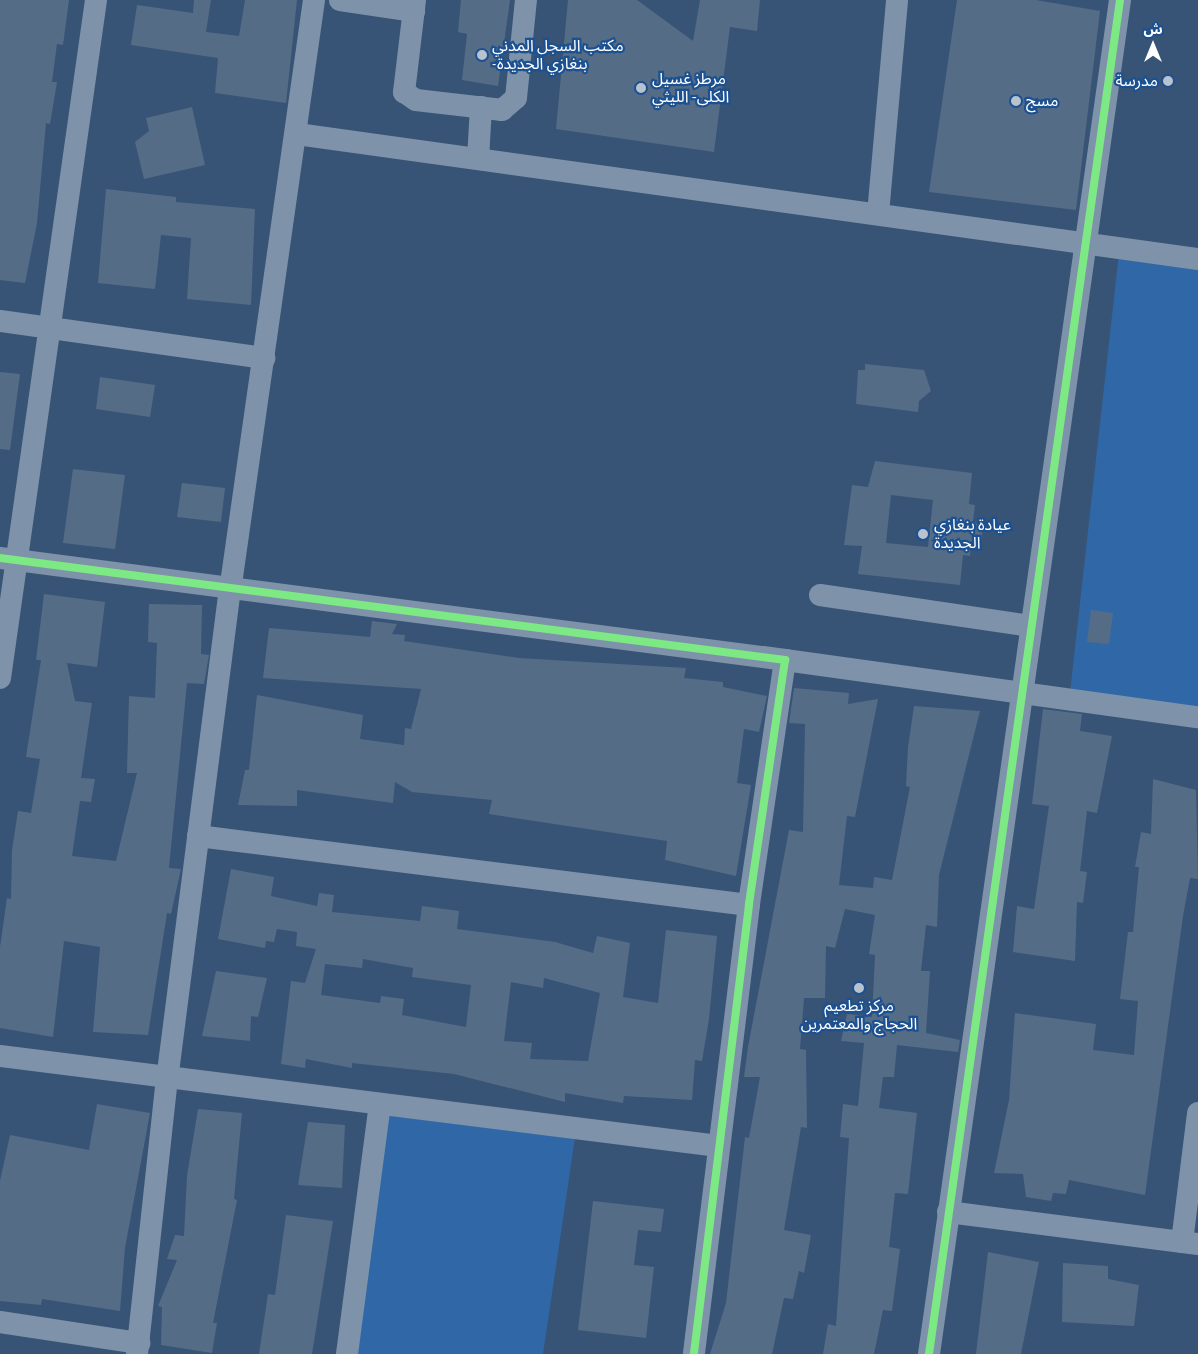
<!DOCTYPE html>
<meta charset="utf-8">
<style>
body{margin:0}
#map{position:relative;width:1198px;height:1354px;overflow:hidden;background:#375476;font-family:"Source Sans 3","Noto Sans Arabic",sans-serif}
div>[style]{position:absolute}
.green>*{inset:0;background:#3068a7}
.building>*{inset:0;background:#556c87}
.minor>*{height:22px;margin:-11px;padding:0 11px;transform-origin:11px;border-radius:11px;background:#7e93a9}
.cycleway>*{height:8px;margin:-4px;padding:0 4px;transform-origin:4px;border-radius:4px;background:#7ce984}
.dots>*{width:14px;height:14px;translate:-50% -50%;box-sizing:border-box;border:2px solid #1c5191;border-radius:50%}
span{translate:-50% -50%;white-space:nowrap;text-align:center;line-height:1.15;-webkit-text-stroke:4.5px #1c5191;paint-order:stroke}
.poi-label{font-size:16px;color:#fff}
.left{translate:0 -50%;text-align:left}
.right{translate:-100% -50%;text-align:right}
.north{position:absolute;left:1128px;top:20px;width:50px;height:50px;-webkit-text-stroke:4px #1c5191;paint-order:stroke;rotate:0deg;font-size:14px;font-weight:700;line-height:20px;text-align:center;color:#fff}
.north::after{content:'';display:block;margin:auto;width:18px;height:22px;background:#fff;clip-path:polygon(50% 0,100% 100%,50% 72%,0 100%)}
</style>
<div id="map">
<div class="green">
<div style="clip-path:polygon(1120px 244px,1198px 254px,1198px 712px,1070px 693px)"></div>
<div style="clip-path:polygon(380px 1106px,576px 1131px,543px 1354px,348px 1354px)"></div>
</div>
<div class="building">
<div style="clip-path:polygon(0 0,69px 0,63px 45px,57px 44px,52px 82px,57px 82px,50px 124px,46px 123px,37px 223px,25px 283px,0 280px)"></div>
<div style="clip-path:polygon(194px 0,211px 0,206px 32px,239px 36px,245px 0,297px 0,286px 103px,215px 93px,218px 58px,131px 45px,137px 5px,193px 13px)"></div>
<div style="clip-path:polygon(461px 0,510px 0,498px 86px,462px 80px,467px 34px,458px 32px)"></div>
<div style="clip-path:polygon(568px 0,637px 0,693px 41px,700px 0,760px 0,757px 31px,730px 27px,714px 152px,556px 129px)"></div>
<div style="clip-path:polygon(957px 0,1036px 0,1100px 11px,1076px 210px,929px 192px)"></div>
<div style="clip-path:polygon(192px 107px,205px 165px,144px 179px,135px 142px,149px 131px,146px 118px)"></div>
<div style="clip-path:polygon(106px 189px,176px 197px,176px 202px,255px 209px,251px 305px,187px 299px,191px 238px,161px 235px,155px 289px,98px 283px)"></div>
<div style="clip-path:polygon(865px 364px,924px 370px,931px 391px,919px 401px,918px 412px,856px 404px,858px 370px,865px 370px)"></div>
<div style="clip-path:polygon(0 372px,20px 374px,10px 450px,0 449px)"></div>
<div style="clip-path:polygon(100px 377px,155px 385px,150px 417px,96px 409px)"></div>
<div style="clip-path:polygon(evenodd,875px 461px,972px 473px,969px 504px,975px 505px,973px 521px,984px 522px,981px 542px,971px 541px,970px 556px,963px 555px,960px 585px,858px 574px,862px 546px,844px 545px,852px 485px,868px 487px,875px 461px,891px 495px,933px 500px,928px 547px,886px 543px,891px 495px)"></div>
<div style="clip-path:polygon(73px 469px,125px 475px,115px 549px,63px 543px)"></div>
<div style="clip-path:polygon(182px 483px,225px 488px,221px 522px,177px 517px)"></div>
<div style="clip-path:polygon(44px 594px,105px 602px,97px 667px,67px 663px,75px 701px,92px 703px,81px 778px,95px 779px,91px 802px,80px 801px,72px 856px,116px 861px,137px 773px,127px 773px,129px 696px,155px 698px,157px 643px,148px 642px,149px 604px,202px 605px,201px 654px,209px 655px,204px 684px,187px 683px,169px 868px,181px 869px,171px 914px,167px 913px,148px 1035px,93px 1032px,100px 947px,64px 941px,53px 1037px,0 1028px,0 947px,7px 898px,11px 899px,12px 850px,18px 811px,31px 813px,40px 759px,26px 757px,41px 660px,36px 660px)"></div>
<div style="clip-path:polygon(1091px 610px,1113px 613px,1109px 644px,1087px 642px)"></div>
<div style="clip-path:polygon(372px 621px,397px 624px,392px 634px,405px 635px,404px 641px,519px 658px,686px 668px,684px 678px,723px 682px,723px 687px,767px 696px,759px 732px,744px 729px,737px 783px,751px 785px,736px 876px,665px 860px,667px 841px,489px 814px,492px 800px,412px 792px,395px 782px,393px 803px,297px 790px,297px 806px,238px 805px,245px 770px,249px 770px,257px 695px,363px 715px,360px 739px,404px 745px,405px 728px,411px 729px,421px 689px,263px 678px,269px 628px,370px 637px)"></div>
<div style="clip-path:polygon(794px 688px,849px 693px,848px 704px,878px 699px,855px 817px,847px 816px,839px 885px,873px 888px,874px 877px,892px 880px,910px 787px,906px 786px,908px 747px,914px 706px,980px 711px,939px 875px,937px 927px,926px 925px,921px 971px,930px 971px,926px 1033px,960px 1040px,958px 1052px,897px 1045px,894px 1077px,883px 1077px,879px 1108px,917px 1113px,908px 1194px,895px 1193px,889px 1247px,900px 1249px,892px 1311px,883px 1310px,874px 1354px,823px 1354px,828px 1324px,836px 1326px,849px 1138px,840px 1137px,843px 1104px,858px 1106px,864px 1043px,841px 1041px,847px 1014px,872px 1017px,875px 955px,869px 954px,875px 915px,845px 909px,835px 948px,826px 946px,825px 998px,804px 998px,800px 1049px,806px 1050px,807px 1128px,801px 1127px,784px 1230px,811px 1235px,804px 1273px,799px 1271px,793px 1299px,784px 1298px,772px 1354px,710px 1354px,726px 1303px,745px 1137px,749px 1138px,760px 1077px,744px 1077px,748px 1047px,789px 830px,803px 832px,805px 724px,789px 723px)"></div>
<div style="clip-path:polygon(1043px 709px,1082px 714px,1080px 731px,1112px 736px,1097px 813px,1087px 811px,1080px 871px,1087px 872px,1083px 903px,1077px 902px,1075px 961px,1013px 952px,1017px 906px,1034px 909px,1049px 806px,1032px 804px)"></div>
<div style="clip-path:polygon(1153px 779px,1196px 790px,1198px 879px,1190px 878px,1183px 916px,1145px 1195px,1069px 1180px,1066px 1194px,1053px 1193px,1051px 1201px,1026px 1197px,1023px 1174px,994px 1173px,1009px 1100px,1015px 1013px,1096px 1024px,1093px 1050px,1134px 1055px,1138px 1001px,1120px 999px,1128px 932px,1133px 932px,1139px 867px,1135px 867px,1141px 832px,1151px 834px)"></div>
<div style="clip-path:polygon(evenodd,231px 869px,274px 877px,271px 896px,317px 906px,319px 893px,334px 895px,332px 912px,420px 921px,422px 906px,459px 911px,457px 929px,555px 942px,593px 953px,597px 936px,630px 943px,623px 997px,658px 1003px,666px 930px,717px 936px,709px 1019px,702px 1061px,695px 1060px,692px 1100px,624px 1096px,623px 1103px,565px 1093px,565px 1102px,454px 1074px,352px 1063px,352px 1068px,306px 1059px,305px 1068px,281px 1064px,291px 981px,305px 983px,316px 949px,296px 946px,297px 932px,277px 929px,274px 942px,266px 941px,265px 948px,218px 939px,231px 869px,363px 959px,413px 968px,412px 977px,471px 985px,466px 1027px,402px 1015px,404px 999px,381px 996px,380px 1003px,321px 995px,325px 964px,362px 968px,363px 959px,231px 869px,544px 978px,600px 993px,588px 1061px,530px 1059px,532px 1043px,504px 1041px,511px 982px,543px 988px,544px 978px)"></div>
<div style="clip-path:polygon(216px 971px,267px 978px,258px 1017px,251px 1016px,250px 1041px,202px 1036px)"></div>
<div style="clip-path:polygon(97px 1104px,150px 1113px,125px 1248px,120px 1311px,42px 1299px,41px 1305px,0 1301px,0 1181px,10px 1135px,89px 1150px)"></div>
<div style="clip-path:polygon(198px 1109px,242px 1113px,234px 1199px,237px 1200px,213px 1323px,217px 1323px,212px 1353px,161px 1345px,162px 1307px,158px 1306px,177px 1260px,167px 1259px,175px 1235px,184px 1236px,187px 1176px)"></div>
<div style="clip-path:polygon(308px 1122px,345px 1125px,342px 1188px,298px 1185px)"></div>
<div style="clip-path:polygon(593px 1201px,664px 1209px,661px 1232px,638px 1230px,634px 1265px,654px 1267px,646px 1338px,578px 1330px)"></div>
<div style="clip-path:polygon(286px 1215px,333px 1221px,312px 1354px,259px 1354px,268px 1294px,275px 1295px)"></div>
<div style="clip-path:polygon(988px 1252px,1039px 1262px,1021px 1354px,976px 1354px)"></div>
<div style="clip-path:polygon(1063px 1263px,1108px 1266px,1108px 1279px,1139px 1285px,1134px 1326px,1062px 1322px)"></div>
</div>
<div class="minor">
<div style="left:340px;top:0;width:75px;rotate:8.5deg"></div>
<div style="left:415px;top:0;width:93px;rotate:96.8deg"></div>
<div style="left:404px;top:92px;width:14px;rotate:34deg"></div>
<div style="left:416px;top:100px;width:87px;rotate:6.6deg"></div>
<div style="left:502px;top:110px;width:18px;rotate:-41deg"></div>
<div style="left:516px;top:98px;width:99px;rotate:-84.2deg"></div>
<div style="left:297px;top:134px;width:910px;rotate:7.9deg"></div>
<div style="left:478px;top:159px;width:52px;rotate:-86.7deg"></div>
<div style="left:878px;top:214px;width:215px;rotate:-84.9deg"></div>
<div style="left:0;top:321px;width:267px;rotate:8deg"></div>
<div style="left:0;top:558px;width:792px;rotate:7.4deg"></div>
<div style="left:785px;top:660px;width:248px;rotate:98.4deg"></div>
<div style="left:749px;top:905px;width:452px;rotate:97deg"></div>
<div style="left:820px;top:595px;width:212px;rotate:8.4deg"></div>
<div style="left:785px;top:660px;width:417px;rotate:7.9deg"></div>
<div style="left:0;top:678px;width:685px;rotate:-81.94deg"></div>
<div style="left:198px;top:836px;width:555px;rotate:7.14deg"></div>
<div style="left:0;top:1056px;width:724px;rotate:7.14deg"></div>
<div style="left:948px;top:1212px;width:252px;rotate:7.3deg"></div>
<div style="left:1182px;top:1242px;width:130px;rotate:-82.9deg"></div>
<div style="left:0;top:1322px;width:141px;rotate:8.6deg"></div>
<div style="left:137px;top:1354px;width:276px;rotate:-83.8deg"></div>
<div style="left:167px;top:1080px;width:493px;rotate:-82.7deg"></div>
<div style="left:230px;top:591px;width:597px;rotate:-81.91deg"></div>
<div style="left:347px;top:1354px;width:251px;rotate:-82.5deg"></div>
<div style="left:929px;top:1354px;width:1367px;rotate:-81.97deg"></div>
</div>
<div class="cycleway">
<div style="left:0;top:558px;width:792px;rotate:7.4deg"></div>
<div style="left:785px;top:660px;width:248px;rotate:98.4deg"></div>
<div style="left:749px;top:905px;width:452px;rotate:97deg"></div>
<div style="left:929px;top:1354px;width:1367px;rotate:-81.97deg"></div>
</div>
<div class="dots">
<div style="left:482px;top:55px;background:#b9c3cf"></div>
<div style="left:1168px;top:81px;background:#b9c3cf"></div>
<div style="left:641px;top:88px;background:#b9c3cf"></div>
<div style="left:1016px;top:101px;background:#b9c3cf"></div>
<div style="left:923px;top:534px;background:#b9c3cf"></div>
<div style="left:859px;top:988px;background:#b9c3cf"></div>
</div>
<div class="poi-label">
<span class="left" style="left:492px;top:55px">مكتب السجل المدني<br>-بنغازي الجديدة</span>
<span class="left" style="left:652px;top:88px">مرطز غسيل<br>الكلى- الليثي</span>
<span class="right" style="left:1158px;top:81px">مدرسة</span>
<span class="left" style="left:1026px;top:101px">مسج</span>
<span class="left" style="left:934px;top:534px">عيادة بنغازي<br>الجديدة</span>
<span style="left:859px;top:1015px">مركز تطعيم<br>الحجاج والمعتمرين</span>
</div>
<div class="north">ش</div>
</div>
